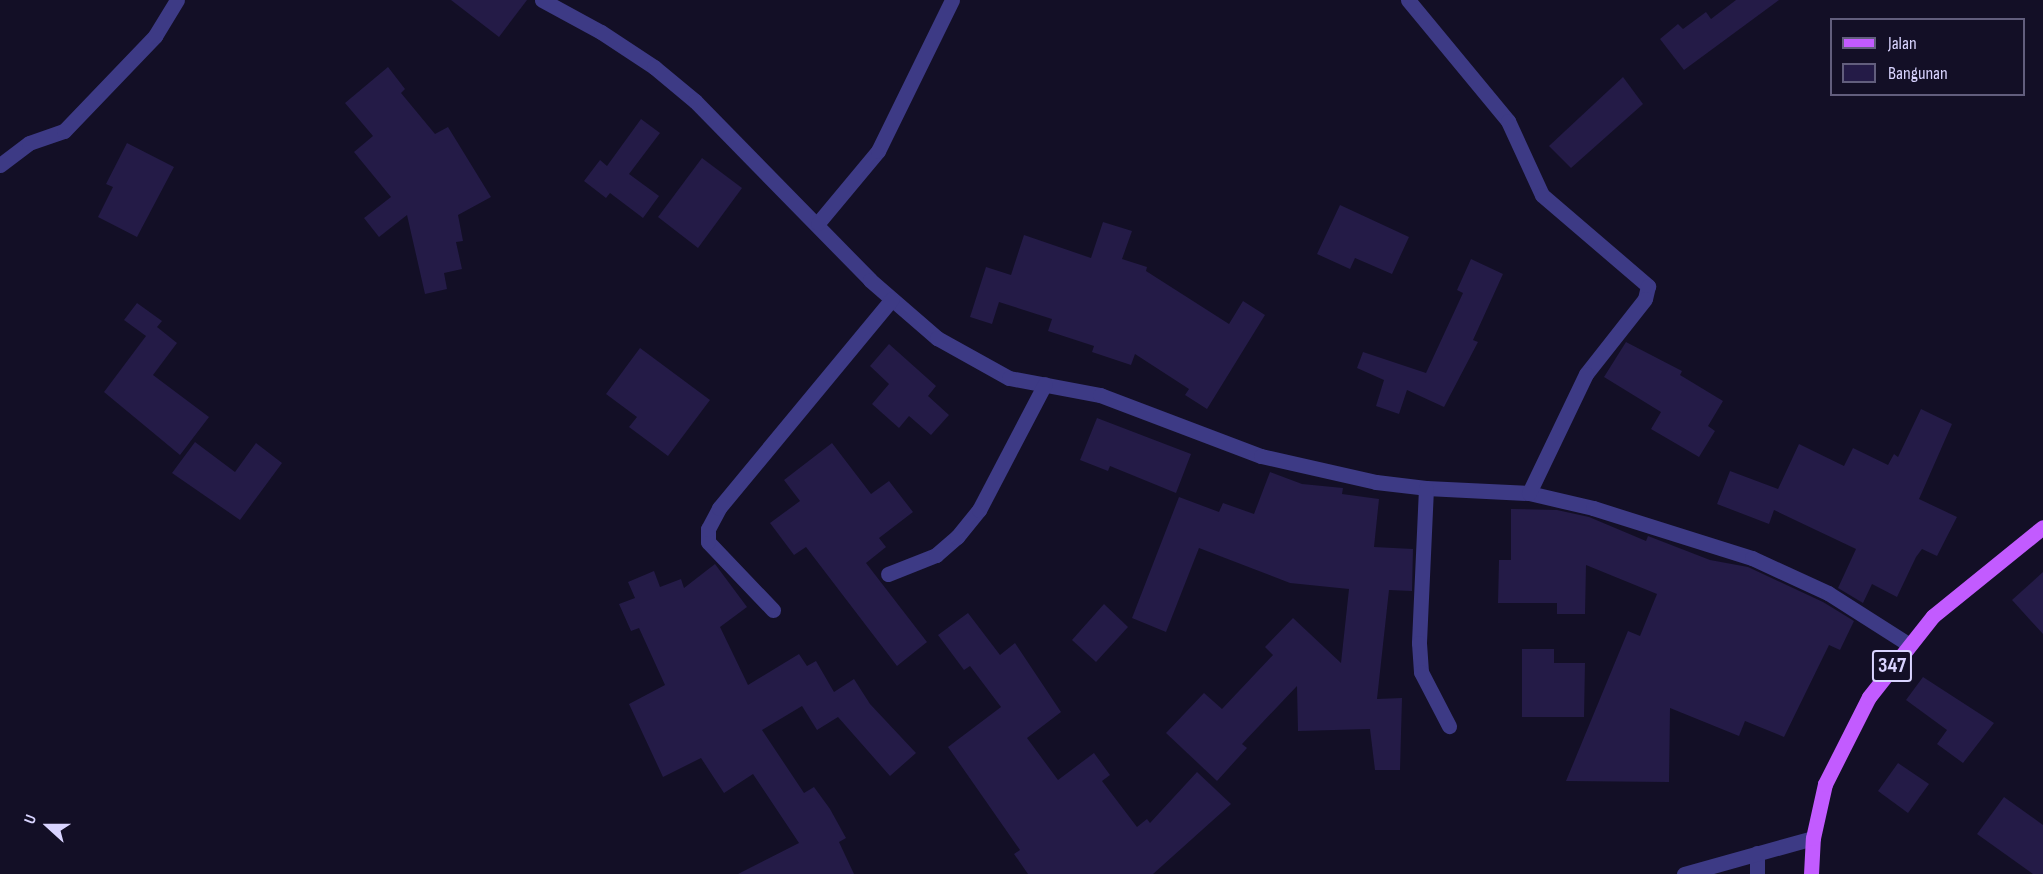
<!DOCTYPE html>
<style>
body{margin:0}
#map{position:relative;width:2043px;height:874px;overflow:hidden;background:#130f26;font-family:"Sofia Sans Condensed",sans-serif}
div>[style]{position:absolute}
.building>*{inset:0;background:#241b47}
.minor>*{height:15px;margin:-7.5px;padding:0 7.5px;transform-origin:7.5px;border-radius:7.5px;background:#3d3a85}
.major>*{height:15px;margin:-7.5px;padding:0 7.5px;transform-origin:7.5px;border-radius:7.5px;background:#c25bff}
span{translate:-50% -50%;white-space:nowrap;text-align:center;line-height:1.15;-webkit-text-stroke:5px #130f26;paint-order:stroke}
.shield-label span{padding:2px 4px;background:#130f26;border:2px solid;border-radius:4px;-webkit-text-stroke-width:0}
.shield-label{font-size:21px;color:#d9d4ff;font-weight:700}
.legend{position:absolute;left:1830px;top:18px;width:195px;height:78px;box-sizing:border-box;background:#130f26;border:2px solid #625e7d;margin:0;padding:8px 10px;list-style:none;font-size:18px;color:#d9d4ff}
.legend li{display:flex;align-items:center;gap:12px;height:30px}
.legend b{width:30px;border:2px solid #625e7d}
.north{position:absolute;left:18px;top:796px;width:60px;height:60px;-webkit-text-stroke:4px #130f26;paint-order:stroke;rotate:291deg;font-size:16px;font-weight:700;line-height:24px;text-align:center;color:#d9d4ff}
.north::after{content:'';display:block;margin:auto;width:21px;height:27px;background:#d9d4ff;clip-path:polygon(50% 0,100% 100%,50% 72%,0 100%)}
</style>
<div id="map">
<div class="building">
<div style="clip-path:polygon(451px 0,527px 0,499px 37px)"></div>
<div style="clip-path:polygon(1736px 0,1779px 0,1684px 70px,1660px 39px,1678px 24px,1683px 29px,1706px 12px,1711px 19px)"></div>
<div style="clip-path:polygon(388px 67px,405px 89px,401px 93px,435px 134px,448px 127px,491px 197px,458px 215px,463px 241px,456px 242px,462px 269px,444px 273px,447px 289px,425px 294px,407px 215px,379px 237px,364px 218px,391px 197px,354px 152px,373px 136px,345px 103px)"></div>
<div style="clip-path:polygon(1623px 77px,1643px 104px,1571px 168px,1549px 146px)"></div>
<div style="clip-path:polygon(641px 119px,660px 133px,629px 174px,659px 196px,643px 218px,610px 193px,606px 198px,584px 181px,600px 160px,607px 166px)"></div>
<div style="clip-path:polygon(127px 143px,174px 167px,137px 237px,98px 217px,113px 187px,106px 184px)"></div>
<div style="clip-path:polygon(702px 158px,742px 188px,698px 248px,658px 217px)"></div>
<div style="clip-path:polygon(1340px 205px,1409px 237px,1392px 274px,1355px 258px,1350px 269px,1317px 254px)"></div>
<div style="clip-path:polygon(1103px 222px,1132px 231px,1122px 259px,1147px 267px,1146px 271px,1229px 324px,1243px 301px,1265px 315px,1207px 409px,1185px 395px,1189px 389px,1135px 354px,1131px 365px,1092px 352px,1094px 346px,1048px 331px,1052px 319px,999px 302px,992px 324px,970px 317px,986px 267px,1011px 275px,1024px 235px,1091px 258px)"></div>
<div style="clip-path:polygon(1471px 259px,1503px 274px,1473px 340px,1478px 342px,1444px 407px,1407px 390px,1399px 414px,1376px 406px,1384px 380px,1357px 368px,1363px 352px,1426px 373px,1463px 293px,1457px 290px)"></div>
<div style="clip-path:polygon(137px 303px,162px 321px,157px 327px,177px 343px,153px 375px,209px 417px,180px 455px,104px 392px,146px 336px,124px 320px)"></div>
<div style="clip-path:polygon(1626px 342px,1682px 371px,1680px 375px,1723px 401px,1708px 426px,1715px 431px,1699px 457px,1651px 429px,1661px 412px,1604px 377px)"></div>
<div style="clip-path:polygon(889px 344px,936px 386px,928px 396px,949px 415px,931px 435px,909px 416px,899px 428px,872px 404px,889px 384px,870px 366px)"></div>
<div style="clip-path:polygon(640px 348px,710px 400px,668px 456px,629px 427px,637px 417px,606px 394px)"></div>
<div style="clip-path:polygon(1921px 409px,1952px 424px,1919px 499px,1957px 517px,1937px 556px,1922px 549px,1916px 557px,1897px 597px,1872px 584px,1863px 603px,1838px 588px,1856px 549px,1774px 510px,1769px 524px,1717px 504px,1730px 471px,1778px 489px,1799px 444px,1844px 466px,1853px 448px,1888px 465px,1894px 454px,1898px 457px)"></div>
<div style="clip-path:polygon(1097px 418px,1191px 454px,1176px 493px,1110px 466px,1108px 471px,1080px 460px)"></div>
<div style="clip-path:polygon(195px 442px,235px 472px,256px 443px,282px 463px,240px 520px,172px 473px)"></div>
<div style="clip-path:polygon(832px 443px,871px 494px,889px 481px,913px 512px,879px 538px,886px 547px,866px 563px,927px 642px,897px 666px,806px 547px,794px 555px,770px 523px,800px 501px,784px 480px)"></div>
<div style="clip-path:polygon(1270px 472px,1302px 484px,1343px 488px,1342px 494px,1379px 499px,1374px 547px,1413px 549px,1412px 591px,1389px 590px,1377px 699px,1402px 698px,1400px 770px,1375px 770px,1370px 729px,1298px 731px,1297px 686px,1242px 744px,1247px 748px,1217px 781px,1166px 733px,1204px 693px,1222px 709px,1273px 655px,1265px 647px,1293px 618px,1341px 663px,1349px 589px,1290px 583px,1199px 548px,1166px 632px,1132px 618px,1179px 497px,1219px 512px,1223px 503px,1254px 514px)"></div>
<div style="clip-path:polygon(1511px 509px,1557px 510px,1589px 517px,1646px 541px,1648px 536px,1710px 560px,1748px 567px,1823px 602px,1854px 621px,1840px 650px,1829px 645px,1784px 737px,1745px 721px,1739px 736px,1670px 708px,1669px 782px,1566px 781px,1628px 631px,1640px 636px,1657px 594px,1586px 565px,1585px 614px,1557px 614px,1557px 603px,1498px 603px,1499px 560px,1511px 560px)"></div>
<div style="clip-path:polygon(715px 564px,747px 607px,720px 627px,748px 685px,799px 654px,807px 666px,816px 661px,834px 692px,854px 679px,870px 704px,916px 753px,890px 776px,838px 717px,817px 730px,802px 706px,762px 730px,804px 793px,814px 787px,830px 809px,846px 838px,839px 842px,854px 874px,738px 874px,799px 843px,753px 774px,724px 793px,701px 758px,663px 777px,629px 704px,665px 685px,639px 628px,631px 631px,619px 604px,635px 598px,628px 582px,654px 571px,660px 587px,681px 579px,684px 588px)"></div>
<div style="clip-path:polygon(2043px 572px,2043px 634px,2012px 600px)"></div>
<div style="clip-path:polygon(1104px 604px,1128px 627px,1096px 662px,1072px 640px)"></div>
<div style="clip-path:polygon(968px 613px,1000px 655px,1015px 643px,1061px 712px,1027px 738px,1058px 780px,1094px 753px,1110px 775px,1102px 781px,1137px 827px,1147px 819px,1150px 823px,1197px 772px,1231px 804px,1153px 874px,1028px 874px,1014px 854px,1020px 850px,948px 747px,1001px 707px,970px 666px,964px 670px,938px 635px)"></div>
<div style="clip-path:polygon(1522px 649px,1554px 649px,1554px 663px,1585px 663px,1584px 717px,1522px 717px)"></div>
<div style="clip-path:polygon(1923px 677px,1994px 723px,1963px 763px,1937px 744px,1947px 730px,1906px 700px)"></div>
<div style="clip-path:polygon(1898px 763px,1929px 784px,1908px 813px,1878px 791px)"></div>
<div style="clip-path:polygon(2004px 797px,2043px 825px,2043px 874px,2033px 874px,1977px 834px)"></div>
</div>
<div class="minor">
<div style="left:542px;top:0;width:67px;rotate:28.5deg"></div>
<div style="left:601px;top:32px;width:64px;rotate:33.4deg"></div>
<div style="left:654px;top:67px;width:53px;rotate:39.7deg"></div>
<div style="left:695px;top:101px;width:250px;rotate:45.6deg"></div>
<div style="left:870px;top:280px;width:89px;rotate:40.9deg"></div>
<div style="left:937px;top:338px;width:82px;rotate:29.1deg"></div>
<div style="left:1009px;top:378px;width:93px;rotate:10.6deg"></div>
<div style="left:1100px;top:395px;width:172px;rotate:20.8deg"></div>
<div style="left:1261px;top:456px;width:118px;rotate:12.7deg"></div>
<div style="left:1376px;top:482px;width:50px;rotate:6.8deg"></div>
<div style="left:1426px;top:488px;width:103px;rotate:2.8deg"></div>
<div style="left:1529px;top:493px;width:66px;rotate:13.2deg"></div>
<div style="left:1593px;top:508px;width:167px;rotate:17.5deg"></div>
<div style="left:1752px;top:558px;width:84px;rotate:24.7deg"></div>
<div style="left:1828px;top:593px;width:95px;rotate:32.5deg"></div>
<div style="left:1408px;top:0;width:157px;rotate:50.4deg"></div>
<div style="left:1508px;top:121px;width:81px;rotate:65.3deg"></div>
<div style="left:1542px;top:195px;width:140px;rotate:40.6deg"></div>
<div style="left:1648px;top:286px;width:13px;rotate:103deg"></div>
<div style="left:1645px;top:299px;width:95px;rotate:128.2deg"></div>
<div style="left:1586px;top:374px;width:132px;rotate:115.6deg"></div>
<div style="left:0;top:165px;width:36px;rotate:-37deg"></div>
<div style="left:29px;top:143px;width:37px;rotate:-19deg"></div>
<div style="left:64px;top:131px;width:132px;rotate:-46.2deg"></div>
<div style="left:155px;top:36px;width:42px;rotate:-58.6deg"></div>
<div style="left:818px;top:223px;width:94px;rotate:-50.2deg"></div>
<div style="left:878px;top:151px;width:168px;rotate:-63.9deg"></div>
<div style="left:1426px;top:488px;width:155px;rotate:92.6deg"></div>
<div style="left:1419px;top:643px;width:29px;rotate:86deg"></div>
<div style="left:1421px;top:672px;width:61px;rotate:62.6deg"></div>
<div style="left:888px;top:574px;width:52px;rotate:-21.6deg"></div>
<div style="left:936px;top:555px;width:28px;rotate:-41deg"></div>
<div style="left:957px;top:537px;width:35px;rotate:-51deg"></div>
<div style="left:979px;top:510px;width:142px;rotate:-62.4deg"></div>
<div style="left:773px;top:610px;width:94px;rotate:-133.7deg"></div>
<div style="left:708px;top:542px;width:13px;rotate:-90deg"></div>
<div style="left:708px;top:529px;width:24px;rotate:-62deg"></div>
<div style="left:719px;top:508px;width:271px;rotate:-50.4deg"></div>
<div style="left:1757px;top:853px;width:21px;rotate:90deg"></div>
<div style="left:1684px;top:874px;width:134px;rotate:-15.6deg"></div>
</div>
<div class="major">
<div style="left:1811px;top:874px;width:36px;rotate:-87deg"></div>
<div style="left:1813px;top:838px;width:55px;rotate:-77.5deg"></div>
<div style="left:1825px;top:784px;width:97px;rotate:-63.2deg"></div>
<div style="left:1869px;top:697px;width:103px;rotate:-51.7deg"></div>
<div style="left:1933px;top:616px;width:141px;rotate:-39deg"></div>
</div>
<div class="shield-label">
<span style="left:1892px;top:666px">347</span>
</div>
<ul class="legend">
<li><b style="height:8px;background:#c25bff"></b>Jalan</li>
<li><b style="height:16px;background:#241b47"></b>Bangunan</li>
</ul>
<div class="north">U</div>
</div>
